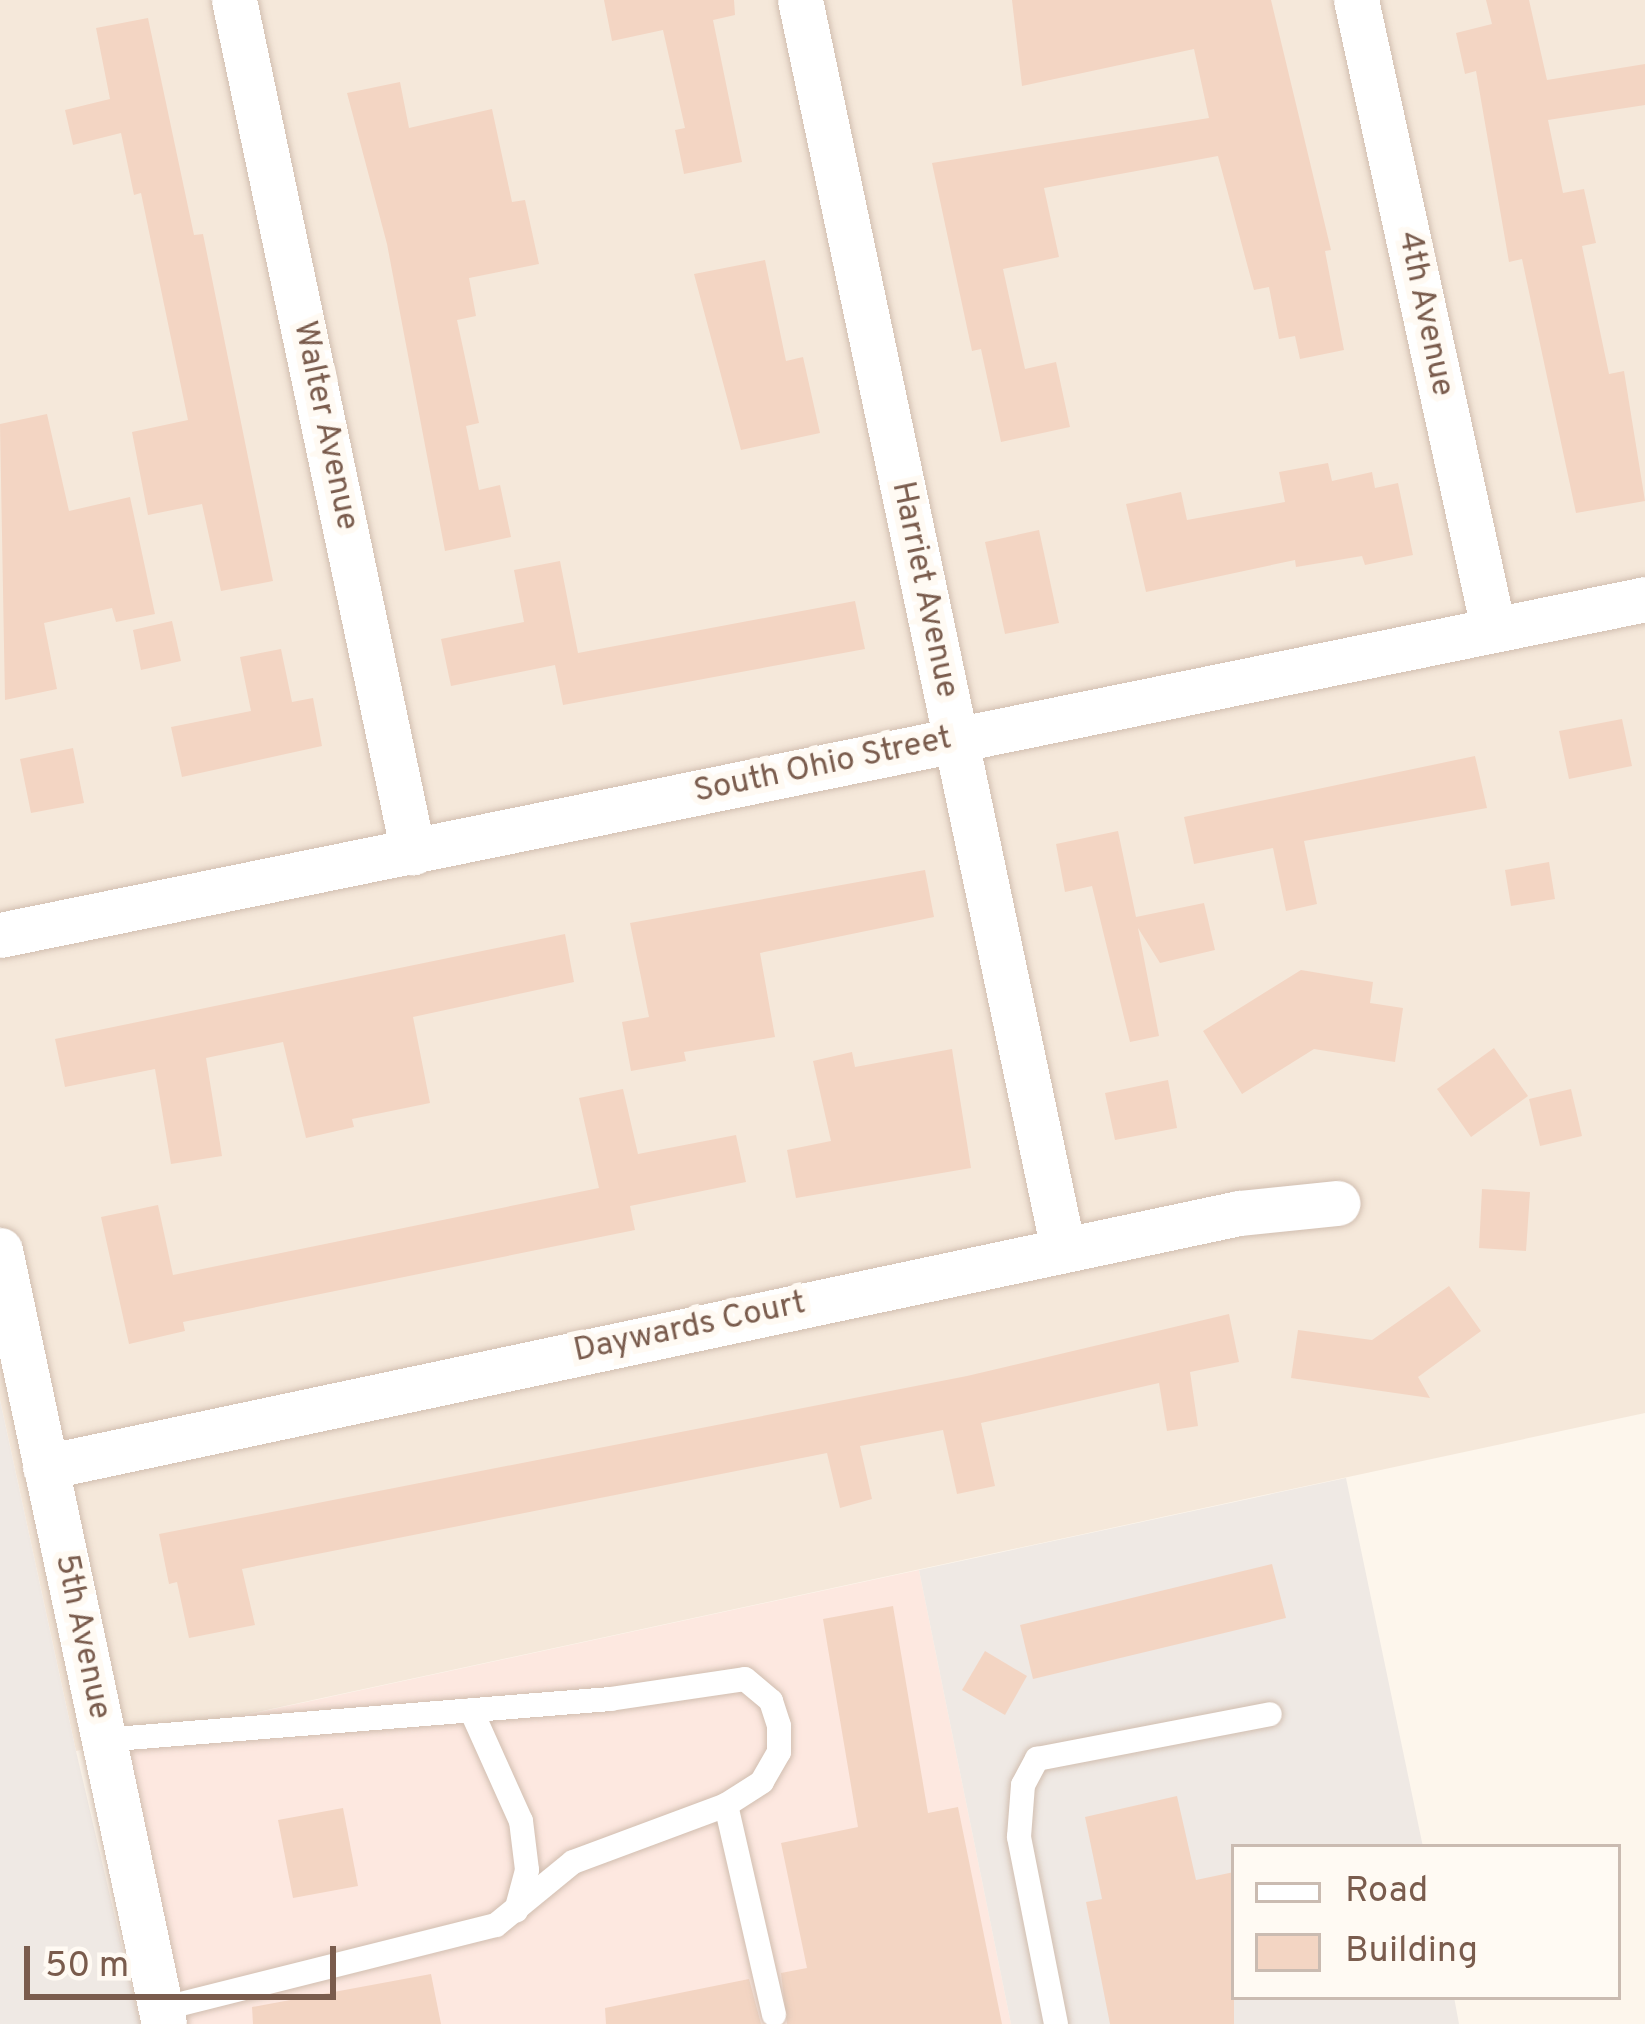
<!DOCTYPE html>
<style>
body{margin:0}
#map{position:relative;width:1645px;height:2024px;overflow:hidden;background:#fdf6ec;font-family:Overpass,sans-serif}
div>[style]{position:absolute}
.residential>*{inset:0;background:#f5e8da}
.commercial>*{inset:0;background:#fde8e0}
.industrial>*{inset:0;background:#efe9e4}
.building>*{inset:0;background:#f3d5c3}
.roads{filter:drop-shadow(0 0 3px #d1beb0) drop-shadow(0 0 3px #d1beb0)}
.lane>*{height:24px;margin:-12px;padding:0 12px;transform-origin:12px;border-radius:12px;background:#fff}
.street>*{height:45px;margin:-22.5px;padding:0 22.5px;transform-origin:22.5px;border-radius:22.5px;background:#fff}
span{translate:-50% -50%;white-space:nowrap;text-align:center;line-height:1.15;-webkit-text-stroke:12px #fffaf3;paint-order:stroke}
.street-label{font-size:33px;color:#7a5c4d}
.legend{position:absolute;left:1231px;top:1844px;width:390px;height:156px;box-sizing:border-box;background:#fffaf3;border:3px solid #cabbb1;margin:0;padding:15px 21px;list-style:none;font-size:36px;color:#7a5c4d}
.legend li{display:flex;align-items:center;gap:24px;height:60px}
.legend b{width:60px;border:3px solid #cabbb1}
.scale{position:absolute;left:24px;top:1946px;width:312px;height:54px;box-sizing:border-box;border:6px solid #7a5c4d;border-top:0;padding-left:15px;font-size:36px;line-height:42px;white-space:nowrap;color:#7a5c4d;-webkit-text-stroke:9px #fffaf3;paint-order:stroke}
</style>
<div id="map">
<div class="residential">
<div style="clip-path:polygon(0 0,1645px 0,1645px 1413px,76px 1751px,0 1400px)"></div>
</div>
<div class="commercial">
<div style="clip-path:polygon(919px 1570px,1011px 2024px,182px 2024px,120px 1742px)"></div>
</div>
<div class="industrial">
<div style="clip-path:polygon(0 1400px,76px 1751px,140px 2024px,0 2024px)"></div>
<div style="clip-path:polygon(1346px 1478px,1423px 1847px,1234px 1847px,1234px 1997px,1454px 1997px,1459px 2024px,1011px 2024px,919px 1570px)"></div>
</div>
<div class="building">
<div style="clip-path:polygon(604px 0,734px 0,735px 15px,713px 20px,742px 162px,684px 174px,675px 130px,685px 128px,663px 30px,612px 41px)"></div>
<div style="clip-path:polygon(1012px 0,1271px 0,1331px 250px,1325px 251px,1344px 350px,1300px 359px,1295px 336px,1279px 339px,1269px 287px,1254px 290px,1218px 156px,1044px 188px,1059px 257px,1003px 269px,1025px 369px,1056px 362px,1070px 427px,1001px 442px,981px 349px,972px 351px,932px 163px,1209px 118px,1194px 49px,1022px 86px)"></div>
<div style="clip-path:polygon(1486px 0,1529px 0,1547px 80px,1645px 64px,1645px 105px,1548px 120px,1563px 193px,1584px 189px,1596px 243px,1582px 246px,1609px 374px,1624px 371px,1645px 501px,1576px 513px,1522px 259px,1509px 262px,1476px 71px,1465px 74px,1456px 33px,1492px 24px)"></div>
<div style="clip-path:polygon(148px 18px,194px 235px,203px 234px,273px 581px,221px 591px,202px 504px,148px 515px,132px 432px,188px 420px,141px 193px,134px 195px,121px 133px,73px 145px,65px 110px,110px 99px,96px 28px)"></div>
<div style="clip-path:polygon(400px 82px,409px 128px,492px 109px,512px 202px,525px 200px,539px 264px,469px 278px,476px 316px,457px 320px,479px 423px,466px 426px,479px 490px,500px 485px,511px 537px,445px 551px,387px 244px,347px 93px)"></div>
<div style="clip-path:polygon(765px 260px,786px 361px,803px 357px,820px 433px,741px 450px,694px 274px)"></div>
<div style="clip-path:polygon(47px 414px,69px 511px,130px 497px,155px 614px,116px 622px,112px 608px,44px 623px,57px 689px,5px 700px,0 424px)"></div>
<div style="clip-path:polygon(1328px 463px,1332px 481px,1372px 472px,1375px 488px,1398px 483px,1413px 555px,1365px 565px,1362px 556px,1296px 567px,1295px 560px,1146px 592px,1126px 504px,1181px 492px,1187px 520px,1285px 502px,1279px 472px)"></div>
<div style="clip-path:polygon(1039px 530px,1059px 623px,1005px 634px,985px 542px)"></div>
<div style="clip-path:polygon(560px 561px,578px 653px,855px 601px,865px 649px,563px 705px,555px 665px,451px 686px,441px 639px,524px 622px,514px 570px)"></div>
<div style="clip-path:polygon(172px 621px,181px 661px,141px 670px,133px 630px)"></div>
<div style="clip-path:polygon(281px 649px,292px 702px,313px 698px,322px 746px,182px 777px,171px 727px,251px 711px,240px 657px)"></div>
<div style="clip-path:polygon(1622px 719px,1632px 766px,1569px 779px,1559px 731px)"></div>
<div style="clip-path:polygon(73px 748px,84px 803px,31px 813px,20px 759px)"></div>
<div style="clip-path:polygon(1475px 756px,1487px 808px,1304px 841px,1317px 904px,1286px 911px,1273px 848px,1194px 864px,1184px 817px)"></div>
<div style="clip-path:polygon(1118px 831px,1136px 917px,1204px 903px,1215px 950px,1160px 963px,1138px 928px,1159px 1036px,1130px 1042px,1092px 886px,1065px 892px,1056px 844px)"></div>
<div style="clip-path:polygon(1549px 862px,1555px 899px,1511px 906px,1505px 870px)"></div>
<div style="clip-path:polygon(925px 870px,934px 917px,760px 953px,775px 1037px,684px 1052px,686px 1061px,631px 1071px,622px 1022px,649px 1017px,630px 923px)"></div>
<div style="clip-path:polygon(565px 934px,574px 982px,413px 1017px,430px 1103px,352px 1119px,354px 1127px,306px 1138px,283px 1042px,206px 1058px,222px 1156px,171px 1164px,155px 1069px,65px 1087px,55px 1039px)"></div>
<div style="clip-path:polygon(1301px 970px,1373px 982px,1370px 1003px,1403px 1008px,1395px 1062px,1314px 1049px,1242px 1094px,1203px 1031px)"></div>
<div style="clip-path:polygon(1494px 1048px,1528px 1096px,1471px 1137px,1437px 1089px)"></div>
<div style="clip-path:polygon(952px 1049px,971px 1168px,796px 1198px,787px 1150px,831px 1141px,813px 1061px,852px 1052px,855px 1067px)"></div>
<div style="clip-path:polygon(1168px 1080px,1177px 1128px,1115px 1140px,1105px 1093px)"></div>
<div style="clip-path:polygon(623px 1089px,638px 1154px,736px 1135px,746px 1182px,630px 1206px,635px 1230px,183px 1322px,185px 1331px,129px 1344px,101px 1217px,158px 1205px,173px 1275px,599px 1188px,579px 1098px)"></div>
<div style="clip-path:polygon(1571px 1089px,1582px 1136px,1540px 1146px,1529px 1099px)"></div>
<div style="clip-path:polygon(1482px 1189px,1530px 1192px,1526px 1251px,1479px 1248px)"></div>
<div style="clip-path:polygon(1449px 1286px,1481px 1331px,1418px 1377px,1430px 1398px,1291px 1378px,1298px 1330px,1372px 1340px)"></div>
<div style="clip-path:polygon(1229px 1314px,1239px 1362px,1190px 1372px,1198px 1426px,1167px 1431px,1159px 1383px,981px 1423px,995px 1486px,957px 1494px,943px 1430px,860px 1446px,872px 1499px,840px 1508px,827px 1453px,242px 1569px,255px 1625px,189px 1638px,177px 1582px,169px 1584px,159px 1534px,967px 1376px)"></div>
<div style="clip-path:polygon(1272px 1564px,1286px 1618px,1033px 1679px,1020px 1625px)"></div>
<div style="clip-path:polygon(893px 1606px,928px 1813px,958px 1807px,1002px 2024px,787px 2024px,781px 1973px,807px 1968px,781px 1843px,858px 1827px,823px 1619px)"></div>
<div style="clip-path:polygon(985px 1651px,1027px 1676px,1005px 1715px,962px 1690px)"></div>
<div style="clip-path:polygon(1177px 1796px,1196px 1880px,1234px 1872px,1234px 2024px,1110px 2024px,1086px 1902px,1102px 1899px,1085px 1817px)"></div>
<div style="clip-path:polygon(343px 1808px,358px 1886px,293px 1898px,278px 1820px)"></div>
<div style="clip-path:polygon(431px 1974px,441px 2024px,253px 2024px,252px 2007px)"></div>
<div style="clip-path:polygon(749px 1979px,761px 2024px,606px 2024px,605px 2008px)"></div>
</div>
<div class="roads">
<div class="lane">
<div style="left:471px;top:1710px;width:122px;rotate:65.8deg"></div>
<div style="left:521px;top:1821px;width:49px;rotate:83deg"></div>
<div style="left:527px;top:1870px;width:42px;rotate:105deg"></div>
<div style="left:103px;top:1740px;width:509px;rotate:-4.62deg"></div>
<div style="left:610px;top:1699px;width:136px;rotate:-8.4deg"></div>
<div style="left:745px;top:1679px;width:34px;rotate:40deg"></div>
<div style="left:771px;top:1701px;width:26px;rotate:72deg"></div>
<div style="left:779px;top:1726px;width:26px;rotate:90deg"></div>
<div style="left:779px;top:1752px;width:34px;rotate:120deg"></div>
<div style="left:762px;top:1782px;width:43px;rotate:147.4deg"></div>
<div style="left:726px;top:1805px;width:215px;rotate:77.1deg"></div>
<div style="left:161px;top:2009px;width:345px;rotate:-14.1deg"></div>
<div style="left:496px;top:1925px;width:99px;rotate:-39.3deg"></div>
<div style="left:573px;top:1862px;width:163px;rotate:-20.4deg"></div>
<div style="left:1056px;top:2024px;width:191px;rotate:-101.2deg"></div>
<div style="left:1019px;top:1837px;width:52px;rotate:-85.6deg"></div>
<div style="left:1023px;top:1785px;width:30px;rotate:-62deg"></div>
<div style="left:1037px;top:1759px;width:237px;rotate:-10.9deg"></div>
</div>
<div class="street">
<div style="left:234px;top:0;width:871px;rotate:78.14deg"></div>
<div style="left:800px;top:0;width:1276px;rotate:78.11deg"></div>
<div style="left:1356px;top:0;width:643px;rotate:77.69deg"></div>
<div style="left:0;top:935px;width:1679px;rotate:-11.54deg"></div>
<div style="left:0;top:1250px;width:791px;rotate:78.04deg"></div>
<div style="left:45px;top:1467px;width:1221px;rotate:-12.01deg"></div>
<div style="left:1239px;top:1213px;width:99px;rotate:-5.8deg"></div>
</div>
</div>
<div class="street-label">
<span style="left:1424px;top:314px;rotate:78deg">4th Avenue</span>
<span style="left:324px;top:426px;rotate:78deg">Walter Avenue</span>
<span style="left:923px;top:590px;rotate:78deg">Harriet Avenue</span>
<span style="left:823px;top:767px;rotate:-12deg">South Ohio Street</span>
<span style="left:690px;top:1329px;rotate:-12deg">Daywards Court</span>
<span style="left:81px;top:1637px;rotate:78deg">5th Avenue</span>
</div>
<ul class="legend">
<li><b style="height:15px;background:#fff"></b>Road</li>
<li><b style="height:33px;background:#f3d5c3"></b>Building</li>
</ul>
<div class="scale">50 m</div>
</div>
